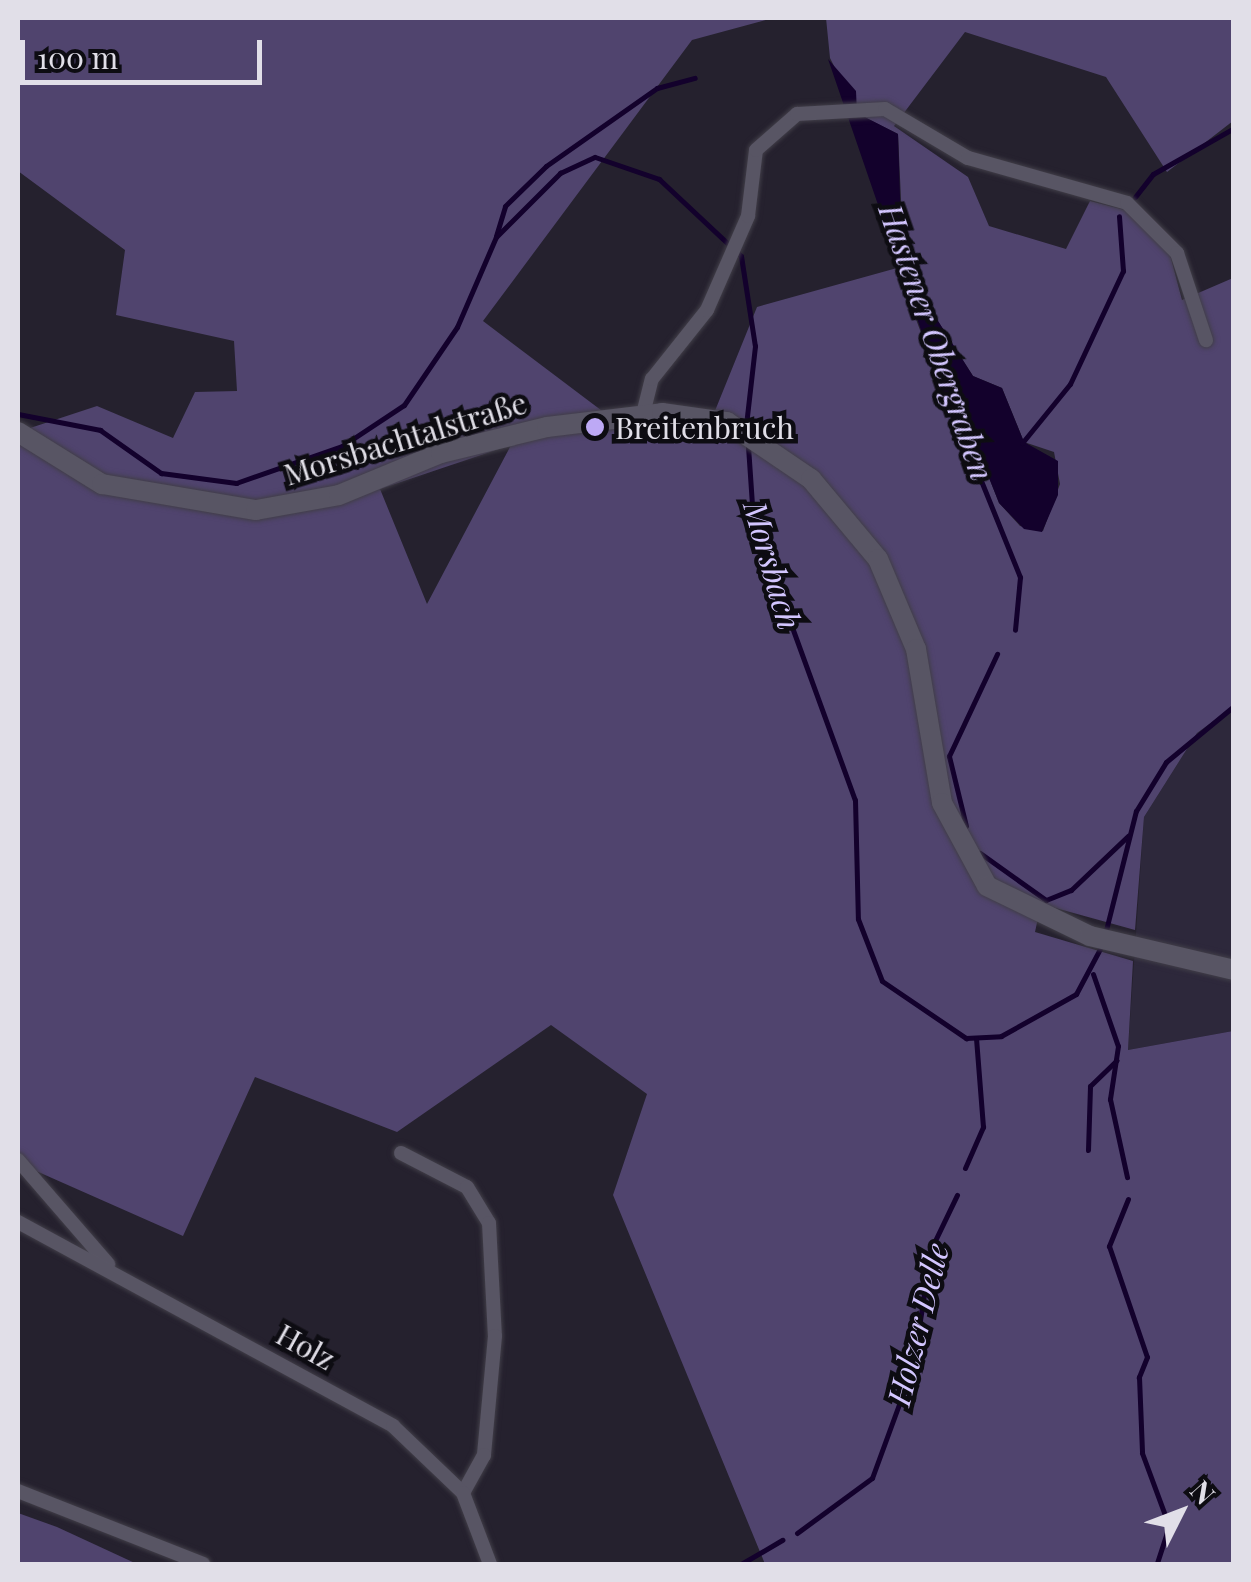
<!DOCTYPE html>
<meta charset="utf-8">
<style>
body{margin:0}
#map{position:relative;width:1251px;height:1582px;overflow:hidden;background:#25212e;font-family:"Playfair Display",serif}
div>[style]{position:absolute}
.built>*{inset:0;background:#2d283b}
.green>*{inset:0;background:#50446e}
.water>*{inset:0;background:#13012c}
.stream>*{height:5px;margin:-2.5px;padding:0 2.5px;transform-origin:2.5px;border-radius:2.5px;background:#13012c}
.roads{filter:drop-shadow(0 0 2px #413e48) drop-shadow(0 0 2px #413e48)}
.minor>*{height:14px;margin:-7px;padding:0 7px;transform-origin:7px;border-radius:7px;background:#585564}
.secondary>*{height:20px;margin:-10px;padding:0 10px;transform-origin:10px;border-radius:10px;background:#585564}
.dots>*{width:28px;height:28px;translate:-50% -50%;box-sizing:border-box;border:5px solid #0d0c12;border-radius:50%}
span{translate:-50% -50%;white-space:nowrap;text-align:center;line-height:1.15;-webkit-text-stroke:9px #0d0c12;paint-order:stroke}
.poi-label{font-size:30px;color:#e1dfe8}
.left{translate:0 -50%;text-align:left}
.street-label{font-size:30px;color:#e1dfe8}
.water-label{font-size:32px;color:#d3c6ff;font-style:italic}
.frame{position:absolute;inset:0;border:20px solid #e1dfe8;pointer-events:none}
.north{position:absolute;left:1131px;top:1462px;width:100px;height:100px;-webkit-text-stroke:8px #0d0c12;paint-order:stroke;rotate:48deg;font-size:28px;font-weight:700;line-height:40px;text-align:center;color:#e1dfe8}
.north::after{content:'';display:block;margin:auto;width:35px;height:45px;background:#e1dfe8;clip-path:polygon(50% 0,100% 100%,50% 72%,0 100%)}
.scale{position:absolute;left:20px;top:40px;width:242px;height:45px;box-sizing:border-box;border:5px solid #e1dfe8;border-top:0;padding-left:12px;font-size:30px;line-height:35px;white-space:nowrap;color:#e1dfe8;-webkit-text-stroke:8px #0d0c12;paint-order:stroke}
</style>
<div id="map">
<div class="built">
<div style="clip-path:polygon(1233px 707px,1233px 1031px,1128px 1050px,1144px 817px,1197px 733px)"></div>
</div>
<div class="green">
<div style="clip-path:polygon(evenodd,18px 18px,773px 18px,692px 40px,483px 321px,630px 432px,706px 433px,757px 307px,897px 268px,963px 446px,976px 445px,999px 503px,1020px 526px,1043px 531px,1060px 484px,1054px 452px,1024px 442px,1002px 388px,973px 376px,917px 288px,903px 243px,898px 134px,858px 114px,830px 58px,826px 18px,1233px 18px,1233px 121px,1167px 172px,1106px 77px,965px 32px,894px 126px,968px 177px,989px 226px,1066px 249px,1090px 201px,1125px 210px,1168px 247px,1182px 300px,1233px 278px,1233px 707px,1197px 733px,1144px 817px,1135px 930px,1041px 904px,1035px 932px,1133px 961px,1128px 1050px,1233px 1031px,1233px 1564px,765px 1564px,613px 1195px,647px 1094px,551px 1025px,397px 1132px,255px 1077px,183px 1236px,18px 1163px,18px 432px,97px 406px,173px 438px,195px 392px,237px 391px,234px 341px,116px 315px,125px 250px,18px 171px,18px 18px,511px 445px,427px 604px,380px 489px,511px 445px)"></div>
<div style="clip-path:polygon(18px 1513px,57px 1527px,137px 1564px,18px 1564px)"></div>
</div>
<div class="water">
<div style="clip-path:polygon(828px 59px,856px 91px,857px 113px,898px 134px,901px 228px,917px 288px,973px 376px,1002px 388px,1024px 442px,1058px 461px,1058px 495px,1042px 532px,1024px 529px,999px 503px,976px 445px,963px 446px,956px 432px)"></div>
</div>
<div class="stream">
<div style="left:1135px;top:197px;width:29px;rotate:-52deg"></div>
<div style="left:1153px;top:174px;width:93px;rotate:-29.6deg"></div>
<div style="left:496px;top:236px;width:31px;rotate:-73deg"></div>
<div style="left:505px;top:206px;width:57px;rotate:-44.3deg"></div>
<div style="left:546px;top:166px;width:136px;rotate:-35.1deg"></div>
<div style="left:657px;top:88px;width:39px;rotate:-15deg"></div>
<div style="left:18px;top:414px;width:84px;rotate:11deg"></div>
<div style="left:100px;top:430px;width:75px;rotate:35.2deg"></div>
<div style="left:161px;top:473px;width:76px;rotate:7.6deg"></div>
<div style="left:236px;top:483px;width:112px;rotate:-19.2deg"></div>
<div style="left:342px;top:446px;width:74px;rotate:-33.5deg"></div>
<div style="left:404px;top:405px;width:94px;rotate:-55.8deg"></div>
<div style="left:457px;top:327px;width:98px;rotate:-66.6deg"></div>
<div style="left:496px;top:237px;width:91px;rotate:-45deg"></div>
<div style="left:560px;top:173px;width:38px;rotate:-25deg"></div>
<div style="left:595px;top:157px;width:68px;rotate:19deg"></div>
<div style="left:659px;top:179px;width:112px;rotate:43.2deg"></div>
<div style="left:741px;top:256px;width:91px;rotate:81.2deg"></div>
<div style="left:755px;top:346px;width:80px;rotate:96.5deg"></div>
<div style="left:965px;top:441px;width:147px;rotate:68deg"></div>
<div style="left:1020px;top:577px;width:53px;rotate:95.4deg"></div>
<div style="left:1022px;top:443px;width:76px;rotate:-50.9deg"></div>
<div style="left:1070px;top:384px;width:125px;rotate:-64.9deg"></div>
<div style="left:1123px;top:271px;width:55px;rotate:-94.2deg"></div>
<div style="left:748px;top:446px;width:74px;rotate:86.1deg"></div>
<div style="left:753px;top:520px;width:298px;rotate:70deg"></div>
<div style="left:855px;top:800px;width:119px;rotate:88.6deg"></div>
<div style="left:858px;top:919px;width:66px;rotate:68.8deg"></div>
<div style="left:882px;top:981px;width:102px;rotate:34.2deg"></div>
<div style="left:966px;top:1038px;width:35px;rotate:-3deg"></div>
<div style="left:1001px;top:1036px;width:86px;rotate:-29.2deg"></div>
<div style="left:1076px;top:994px;width:55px;rotate:-62deg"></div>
<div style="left:966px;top:826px;width:72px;rotate:-103.7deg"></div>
<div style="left:949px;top:756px;width:113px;rotate:-64.8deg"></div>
<div style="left:980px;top:853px;width:81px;rotate:35.5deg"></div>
<div style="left:1046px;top:900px;width:27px;rotate:-22deg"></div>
<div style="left:1071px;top:890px;width:79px;rotate:-43.5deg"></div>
<div style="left:1105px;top:934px;width:127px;rotate:-75.9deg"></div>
<div style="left:1136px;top:811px;width:57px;rotate:-58.5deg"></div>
<div style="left:1166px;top:762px;width:88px;rotate:-39.5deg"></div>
<div style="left:1093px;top:974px;width:76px;rotate:70.9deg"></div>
<div style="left:1118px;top:1046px;width:54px;rotate:98.6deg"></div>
<div style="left:1110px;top:1099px;width:80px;rotate:77.7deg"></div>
<div style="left:1088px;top:1150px;width:64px;rotate:-88.2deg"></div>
<div style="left:1090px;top:1086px;width:37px;rotate:-44deg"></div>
<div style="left:965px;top:1168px;width:45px;rotate:-66.3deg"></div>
<div style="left:983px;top:1127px;width:89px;rotate:-94.5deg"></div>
<div style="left:1128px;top:1199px;width:51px;rotate:112deg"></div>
<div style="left:1109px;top:1246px;width:117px;rotate:71.1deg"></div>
<div style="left:1147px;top:1357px;width:22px;rotate:112deg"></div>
<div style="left:1139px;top:1377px;width:76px;rotate:87.7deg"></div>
<div style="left:1142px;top:1453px;width:78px;rotate:69.7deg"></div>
<div style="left:1169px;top:1526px;width:40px;rotate:108deg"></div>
<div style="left:797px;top:1533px;width:93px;rotate:-36.3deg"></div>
<div style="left:872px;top:1478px;width:119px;rotate:-69.9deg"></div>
<div style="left:913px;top:1366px;width:118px;rotate:-81.3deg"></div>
<div style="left:931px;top:1249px;width:60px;rotate:-64.3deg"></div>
<div style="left:741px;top:1564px;width:48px;rotate:-30.3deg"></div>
</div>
<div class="roads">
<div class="minor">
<div style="left:643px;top:414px;width:36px;rotate:-76deg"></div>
<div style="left:652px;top:379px;width:88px;rotate:-51.4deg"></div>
<div style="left:707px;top:310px;width:103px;rotate:-66.4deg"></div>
<div style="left:748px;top:216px;width:66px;rotate:-83.1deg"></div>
<div style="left:756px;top:150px;width:55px;rotate:-41.3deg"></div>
<div style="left:797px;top:114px;width:88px;rotate:-3.3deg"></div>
<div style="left:885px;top:109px;width:96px;rotate:30.6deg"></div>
<div style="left:968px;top:158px;width:165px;rotate:15.8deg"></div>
<div style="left:1127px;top:203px;width:71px;rotate:45deg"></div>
<div style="left:1177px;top:253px;width:92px;rotate:71.6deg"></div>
<div style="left:401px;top:1153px;width:74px;rotate:27.3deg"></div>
<div style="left:467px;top:1187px;width:42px;rotate:58.6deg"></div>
<div style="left:489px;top:1223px;width:113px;rotate:87deg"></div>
<div style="left:495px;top:1336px;width:120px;rotate:95.3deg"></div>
<div style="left:484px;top:1455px;width:43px;rotate:118.9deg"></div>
<div style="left:18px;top:1160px;width:138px;rotate:49.1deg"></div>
<div style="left:18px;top:1222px;width:427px;rotate:28.5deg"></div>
<div style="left:393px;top:1426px;width:97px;rotate:43.7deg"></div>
<div style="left:463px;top:1493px;width:76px;rotate:69.2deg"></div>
<div style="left:18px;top:1491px;width:199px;rotate:21.5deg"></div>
</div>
<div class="secondary">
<div style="left:18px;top:432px;width:99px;rotate:31.8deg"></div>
<div style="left:102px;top:484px;width:156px;rotate:9.6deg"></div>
<div style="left:256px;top:510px;width:84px;rotate:-10.2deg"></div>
<div style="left:339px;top:495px;width:110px;rotate:-22.4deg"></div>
<div style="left:441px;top:453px;width:109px;rotate:-13.8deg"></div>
<div style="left:547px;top:427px;width:116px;rotate:-6.9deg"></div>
<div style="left:662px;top:413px;width:66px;rotate:7.9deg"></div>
<div style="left:727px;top:422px;width:102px;rotate:34.2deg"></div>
<div style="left:811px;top:479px;width:104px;rotate:50.1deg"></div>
<div style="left:878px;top:559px;width:98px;rotate:67.1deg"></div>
<div style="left:916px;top:649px;width:156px;rotate:80.4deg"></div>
<div style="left:942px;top:803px;width:94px;rotate:61.5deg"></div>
<div style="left:987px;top:886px;width:114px;rotate:25.9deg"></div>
<div style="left:1090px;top:936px;width:148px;rotate:13.3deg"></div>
</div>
</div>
<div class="dots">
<div style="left:595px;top:427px;background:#bda9f5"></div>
</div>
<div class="poi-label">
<span class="left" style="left:615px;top:427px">Breitenbruch</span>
</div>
<div class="street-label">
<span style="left:405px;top:438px;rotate:-17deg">Morsbachtalstraße</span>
<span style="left:306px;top:1346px;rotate:29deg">Holz</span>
</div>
<div class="water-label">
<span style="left:937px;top:342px;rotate:71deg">Hastener Obergraben</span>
<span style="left:773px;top:565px;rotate:74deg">Morsbach</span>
<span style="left:917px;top:1324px;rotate:-76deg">Holzer Delle</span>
</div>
<div class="frame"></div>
<div class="north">N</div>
<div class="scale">100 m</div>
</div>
